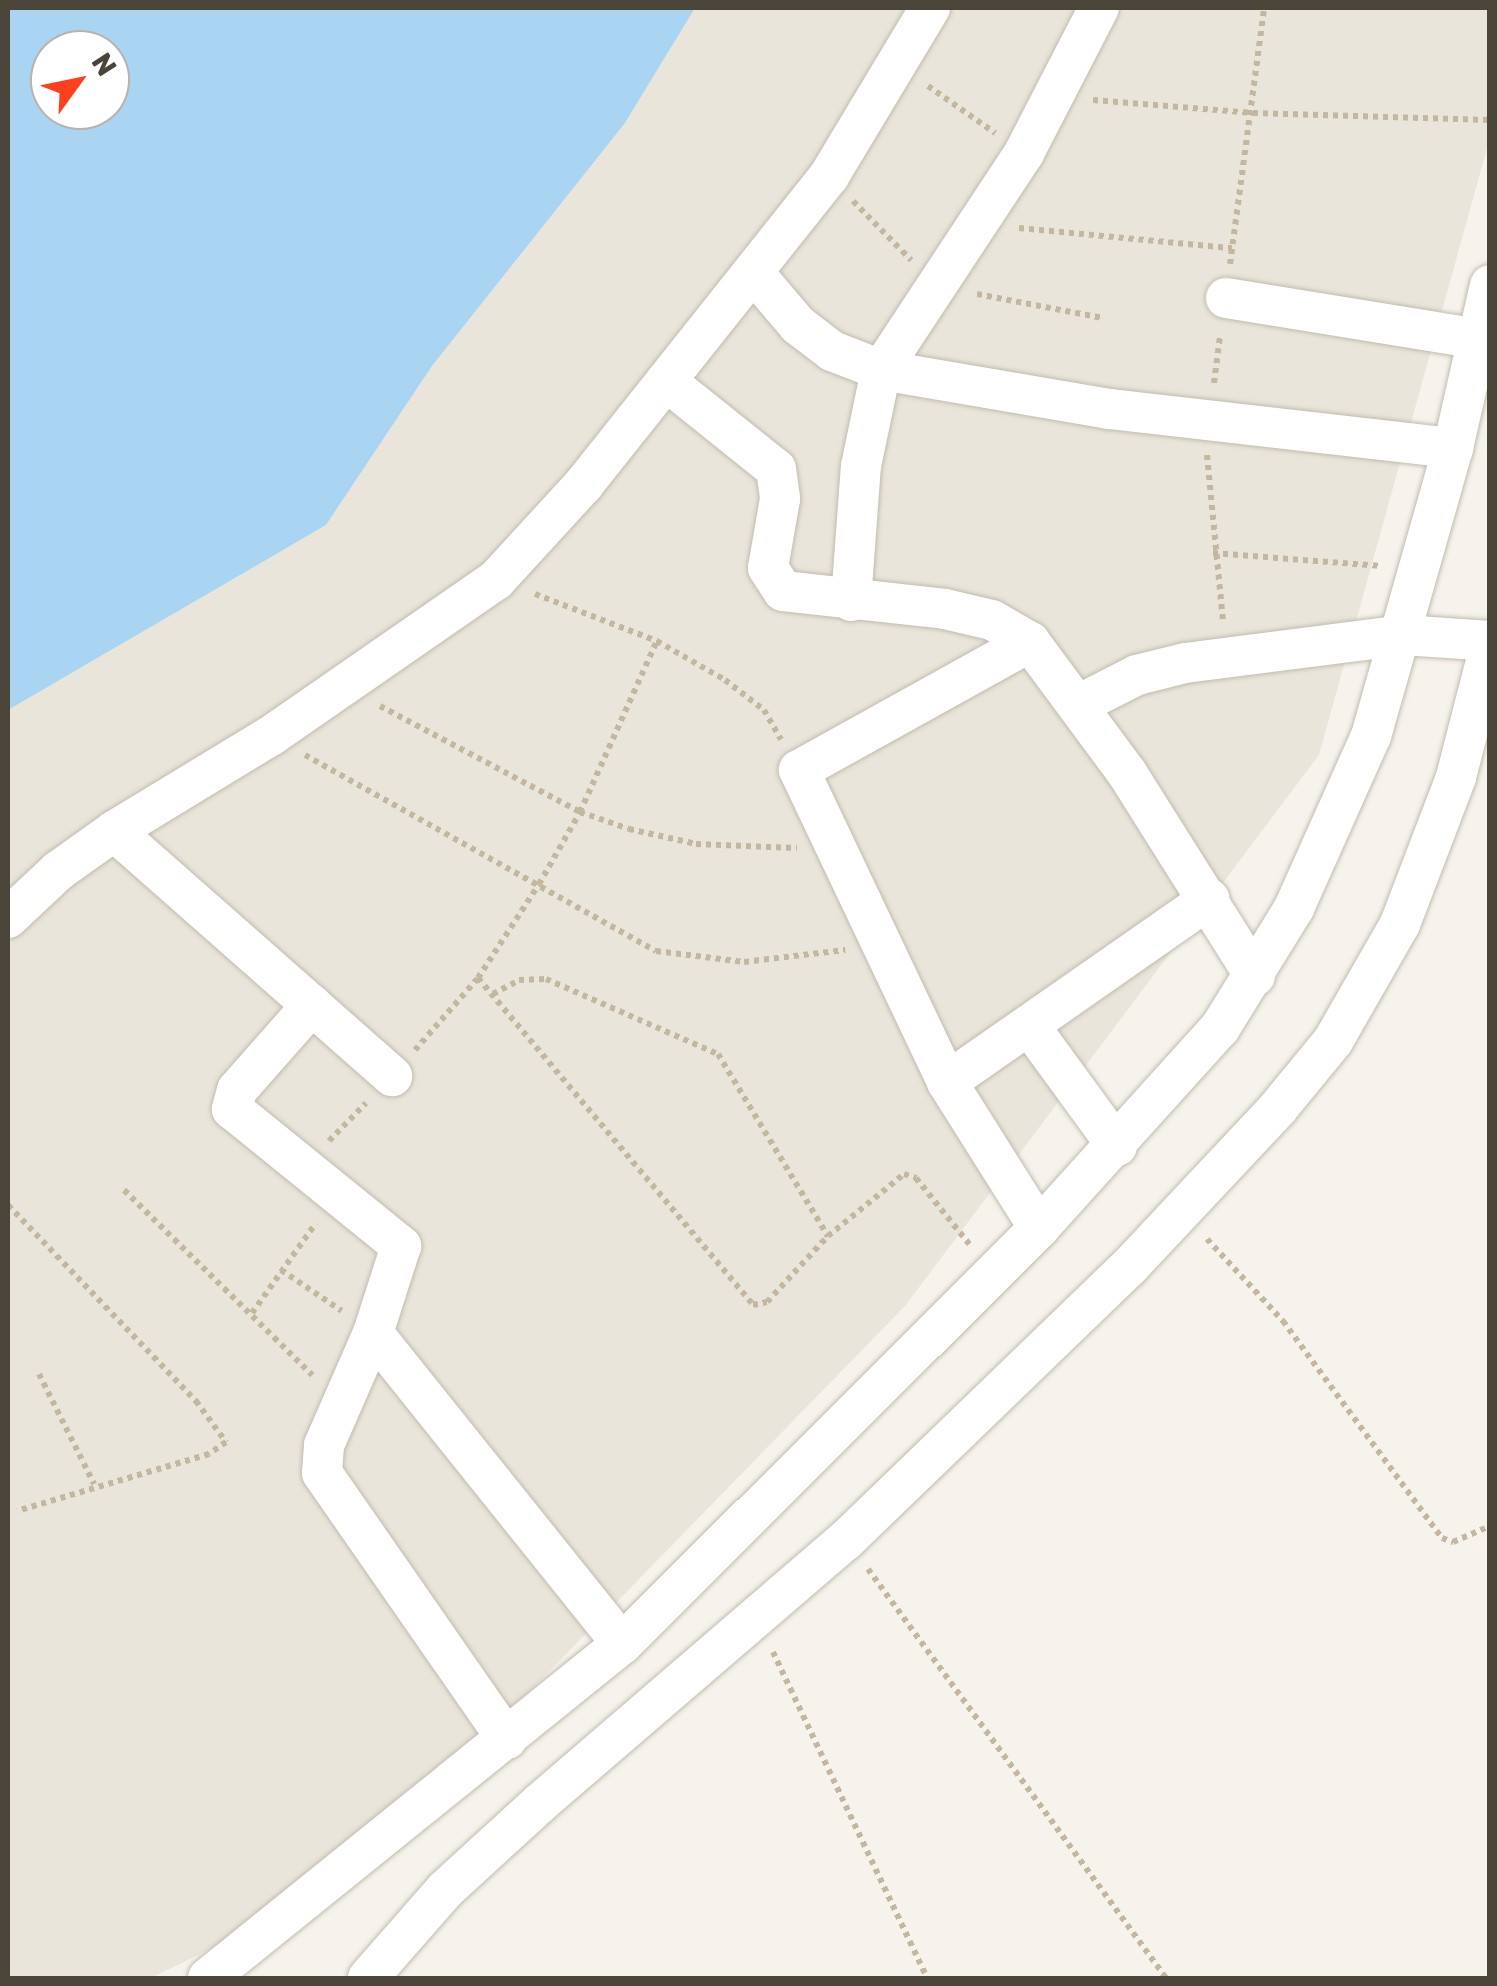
<!DOCTYPE html>
<style>
body{margin:0}
#map{position:relative;width:1497px;height:1986px;overflow:hidden;background:#f6f3ec;font-family:Rubik,sans-serif}
div>[style]{position:absolute}
.residential>*{inset:0;background:#eae5da}
.water>*{inset:0;background:#a9d4f2}
.path>*{height:6px;margin-top:-3px;transform-origin:0;background:repeating-linear-gradient(90deg,#c4b79f 0 5px,transparent 0 10px)}
.roads{filter:drop-shadow(0 0 2px #c2bbae) drop-shadow(0 0 2px #c2bbae)}
.street>*{height:40px;margin:-20px;padding:0 20px;transform-origin:20px;border-radius:20px;background:#fff}
span{translate:-50% -50%;white-space:nowrap;text-align:center;line-height:1.15;-webkit-text-stroke:8px #fff;paint-order:stroke}
.frame{position:absolute;inset:0;border:10px solid #4b4439;pointer-events:none}
.north{position:absolute;left:30px;top:30px;width:100px;height:100px;box-sizing:border-box;background:#fff;border:2px solid #b7b4b0;border-radius:50%;rotate:57deg;font-size:28px;font-weight:700;line-height:40px;text-align:center;color:#4b4439}
.north::after{content:'';display:block;margin:auto;width:35px;height:45px;background:#fc3f1d;clip-path:polygon(50% 0,100% 100%,50% 72%,0 100%)}
</style>
<div id="map">
<div class="residential">
<div style="clip-path:polygon(695px 8px,1489px 8px,1489px 141px,1319px 755px,905px 1306px,341px 1885px,151px 1978px,8px 1978px,8px 710px,326px 525px,432px 366px,625px 123px)"></div>
</div>
<div class="water">
<div style="clip-path:polygon(evenodd,8px 8px,695px 8px,625px 123px,432px 366px,326px 525px,8px 710px,8px 8px,50px 50px,110px 50px,110px 110px,50px 110px,50px 50px)"></div>
</div>
<div class="path">
<div style="left:928px;top:86px;width:82px;rotate:35deg"></div>
<div style="left:1093px;top:100px;width:161px;rotate:4.6deg"></div>
<div style="left:1253px;top:113px;width:237px;rotate:1.7deg"></div>
<div style="left:853px;top:201px;width:83px;rotate:45.5deg"></div>
<div style="left:1019px;top:228px;width:214px;rotate:5.4deg"></div>
<div style="left:1230px;top:264px;width:258px;rotate:-82.4deg"></div>
<div style="left:977px;top:294px;width:128px;rotate:10.8deg"></div>
<div style="left:1214px;top:383px;width:47px;rotate:-82.7deg"></div>
<div style="left:1207px;top:455px;width:167px;rotate:84.5deg"></div>
<div style="left:1213px;top:553px;width:169px;rotate:4.4deg"></div>
<div style="left:535px;top:594px;width:131px;rotate:21.1deg"></div>
<div style="left:657px;top:641px;width:78px;rotate:29.8deg"></div>
<div style="left:725px;top:680px;width:49px;rotate:37.6deg"></div>
<div style="left:764px;top:710px;width:34px;rotate:60deg"></div>
<div style="left:380px;top:706px;width:226px;rotate:27.9deg"></div>
<div style="left:580px;top:812px;width:52px;rotate:19.1deg"></div>
<div style="left:629px;top:829px;width:69px;rotate:12.6deg"></div>
<div style="left:696px;top:844px;width:101px;rotate:2.3deg"></div>
<div style="left:305px;top:755px;width:402px;rotate:29.2deg"></div>
<div style="left:656px;top:951px;width:89px;rotate:7.1deg"></div>
<div style="left:744px;top:962px;width:102px;rotate:-6.8deg"></div>
<div style="left:478px;top:978px;width:427px;rotate:49.9deg"></div>
<div style="left:753px;top:1305px;width:14px;rotate:-12deg"></div>
<div style="left:767px;top:1302px;width:90px;rotate:-47.3deg"></div>
<div style="left:828px;top:1236px;width:98px;rotate:-39.2deg"></div>
<div style="left:904px;top:1174px;width:13px;rotate:18deg"></div>
<div style="left:916px;top:1178px;width:85px;rotate:51.2deg"></div>
<div style="left:493px;top:994px;width:30px;rotate:-28deg"></div>
<div style="left:519px;top:980px;width:27px;rotate:-2deg"></div>
<div style="left:546px;top:979px;width:188px;rotate:23.6deg"></div>
<div style="left:718px;top:1054px;width:213px;rotate:58.9deg"></div>
<div style="left:415px;top:1050px;width:96px;rotate:-48.8deg"></div>
<div style="left:478px;top:978px;width:112px;rotate:-57deg"></div>
<div style="left:539px;top:884px;width:83px;rotate:-60.3deg"></div>
<div style="left:580px;top:812px;width:188px;rotate:-65.8deg"></div>
<div style="left:329px;top:1141px;width:53px;rotate:-45.8deg"></div>
<div style="left:124px;top:1190px;width:264px;rotate:44.5deg"></div>
<div style="left:8px;top:1205px;width:272px;rotate:46.2deg"></div>
<div style="left:196px;top:1401px;width:51px;rotate:53.8deg"></div>
<div style="left:226px;top:1442px;width:21px;rotate:145deg"></div>
<div style="left:209px;top:1454px;width:200px;rotate:163.5deg"></div>
<div style="left:1207px;top:1239px;width:112px;rotate:47.2deg"></div>
<div style="left:1283px;top:1321px;width:269px;rotate:53.8deg"></div>
<div style="left:1442px;top:1538px;width:12px;rotate:20deg"></div>
<div style="left:1453px;top:1542px;width:40px;rotate:-23.4deg"></div>
<div style="left:281px;top:1270px;width:73px;rotate:33.9deg"></div>
<div style="left:252px;top:1313px;width:110px;rotate:-54.6deg"></div>
<div style="left:39px;top:1374px;width:123px;rotate:63.4deg"></div>
<div style="left:868px;top:1569px;width:506px;rotate:53.92deg"></div>
<div style="left:773px;top:1652px;width:361px;rotate:64.7deg"></div>
</div>
<div class="roads">
<div class="street">
<div style="left:753px;top:272px;width:70px;rotate:49.7deg"></div>
<div style="left:798px;top:325px;width:43px;rotate:37.4deg"></div>
<div style="left:832px;top:351px;width:53px;rotate:21.2deg"></div>
<div style="left:881px;top:370px;width:231px;rotate:9.7deg"></div>
<div style="left:1109px;top:409px;width:346px;rotate:6.5deg"></div>
<div style="left:1226px;top:298px;width:255px;rotate:9.2deg"></div>
<div style="left:666px;top:381px;width:141px;rotate:38.7deg"></div>
<div style="left:776px;top:469px;width:30px;rotate:82deg"></div>
<div style="left:780px;top:499px;width:70px;rotate:99.9deg"></div>
<div style="left:768px;top:568px;width:27px;rotate:57deg"></div>
<div style="left:783px;top:591px;width:163px;rotate:6.3deg"></div>
<div style="left:945px;top:609px;width:48px;rotate:13.2deg"></div>
<div style="left:992px;top:620px;width:44px;rotate:30.1deg"></div>
<div style="left:1030px;top:642px;width:163px;rotate:53.5deg"></div>
<div style="left:1127px;top:773px;width:240px;rotate:57.8deg"></div>
<div style="left:851px;top:601px;width:135px;rotate:-85.8deg"></div>
<div style="left:861px;top:466px;width:98px;rotate:-78.2deg"></div>
<div style="left:881px;top:370px;width:260px;rotate:-56.6deg"></div>
<div style="left:1024px;top:153px;width:163px;rotate:-62.7deg"></div>
<div style="left:1030px;top:642px;width:264px;rotate:151deg"></div>
<div style="left:799px;top:770px;width:345px;rotate:64.6deg"></div>
<div style="left:947px;top:1082px;width:173px;rotate:57.8deg"></div>
<div style="left:1080px;top:704px;width:64px;rotate:-27deg"></div>
<div style="left:1137px;top:675px;width:49px;rotate:-14deg"></div>
<div style="left:1185px;top:663px;width:220px;rotate:-7.3deg"></div>
<div style="left:1403px;top:635px;width:87px;rotate:3.9deg"></div>
<div style="left:114px;top:831px;width:371px;rotate:41.4deg"></div>
<div style="left:8px;top:918px;width:69px;rotate:-43.2deg"></div>
<div style="left:58px;top:871px;width:69px;rotate:-35.5deg"></div>
<div style="left:114px;top:831px;width:185px;rotate:-31.3deg"></div>
<div style="left:272px;top:735px;width:272px;rotate:-34.7deg"></div>
<div style="left:496px;top:580px;width:130px;rotate:-47.5deg"></div>
<div style="left:584px;top:484px;width:394px;rotate:-51.5deg"></div>
<div style="left:829px;top:176px;width:196px;rotate:-59deg"></div>
<div style="left:312px;top:1005px;width:113px;rotate:131.4deg"></div>
<div style="left:237px;top:1090px;width:20px;rotate:105deg"></div>
<div style="left:232px;top:1109px;width:218px;rotate:39deg"></div>
<div style="left:401px;top:1246px;width:91px;rotate:107.8deg"></div>
<div style="left:373px;top:1333px;width:122px;rotate:113.6deg"></div>
<div style="left:324px;top:1445px;width:28px;rotate:94deg"></div>
<div style="left:322px;top:1473px;width:324px;rotate:55.2deg"></div>
<div style="left:1031px;top:1028px;width:146px;rotate:53.9deg"></div>
<div style="left:947px;top:1082px;width:320px;rotate:-34.9deg"></div>
<div style="left:373px;top:1333px;width:398px;rotate:51.3deg"></div>
<div style="left:208px;top:1978px;width:532px;rotate:-38.9deg"></div>
<div style="left:622px;top:1644px;width:589px;rotate:-44.93deg"></div>
<div style="left:1039px;top:1228px;width:270px;rotate:-47.9deg"></div>
<div style="left:1220px;top:1028px;width:141px;rotate:-58.3deg"></div>
<div style="left:1294px;top:908px;width:188px;rotate:-65.9deg"></div>
<div style="left:1371px;top:736px;width:299px;rotate:-74.1deg"></div>
<div style="left:1453px;top:448px;width:167px;rotate:-77.2deg"></div>
<div style="left:368px;top:1978px;width:117px;rotate:-48.8deg"></div>
<div style="left:445px;top:1890px;width:130px;rotate:-42.5deg"></div>
<div style="left:541px;top:1802px;width:402px;rotate:-40.7deg"></div>
<div style="left:846px;top:1540px;width:392px;rotate:-44deg"></div>
<div style="left:1128px;top:1268px;width:219px;rotate:-46.8deg"></div>
<div style="left:1278px;top:1108px;width:87px;rotate:-50.6deg"></div>
<div style="left:1333px;top:1041px;width:135px;rotate:-60.2deg"></div>
<div style="left:1400px;top:924px;width:157px;rotate:-69.1deg"></div>
<div style="left:1456px;top:777px;width:135px;rotate:-75.5deg"></div>
</div>
</div>
<div class="frame"></div>
<div class="north">N</div>
</div>
